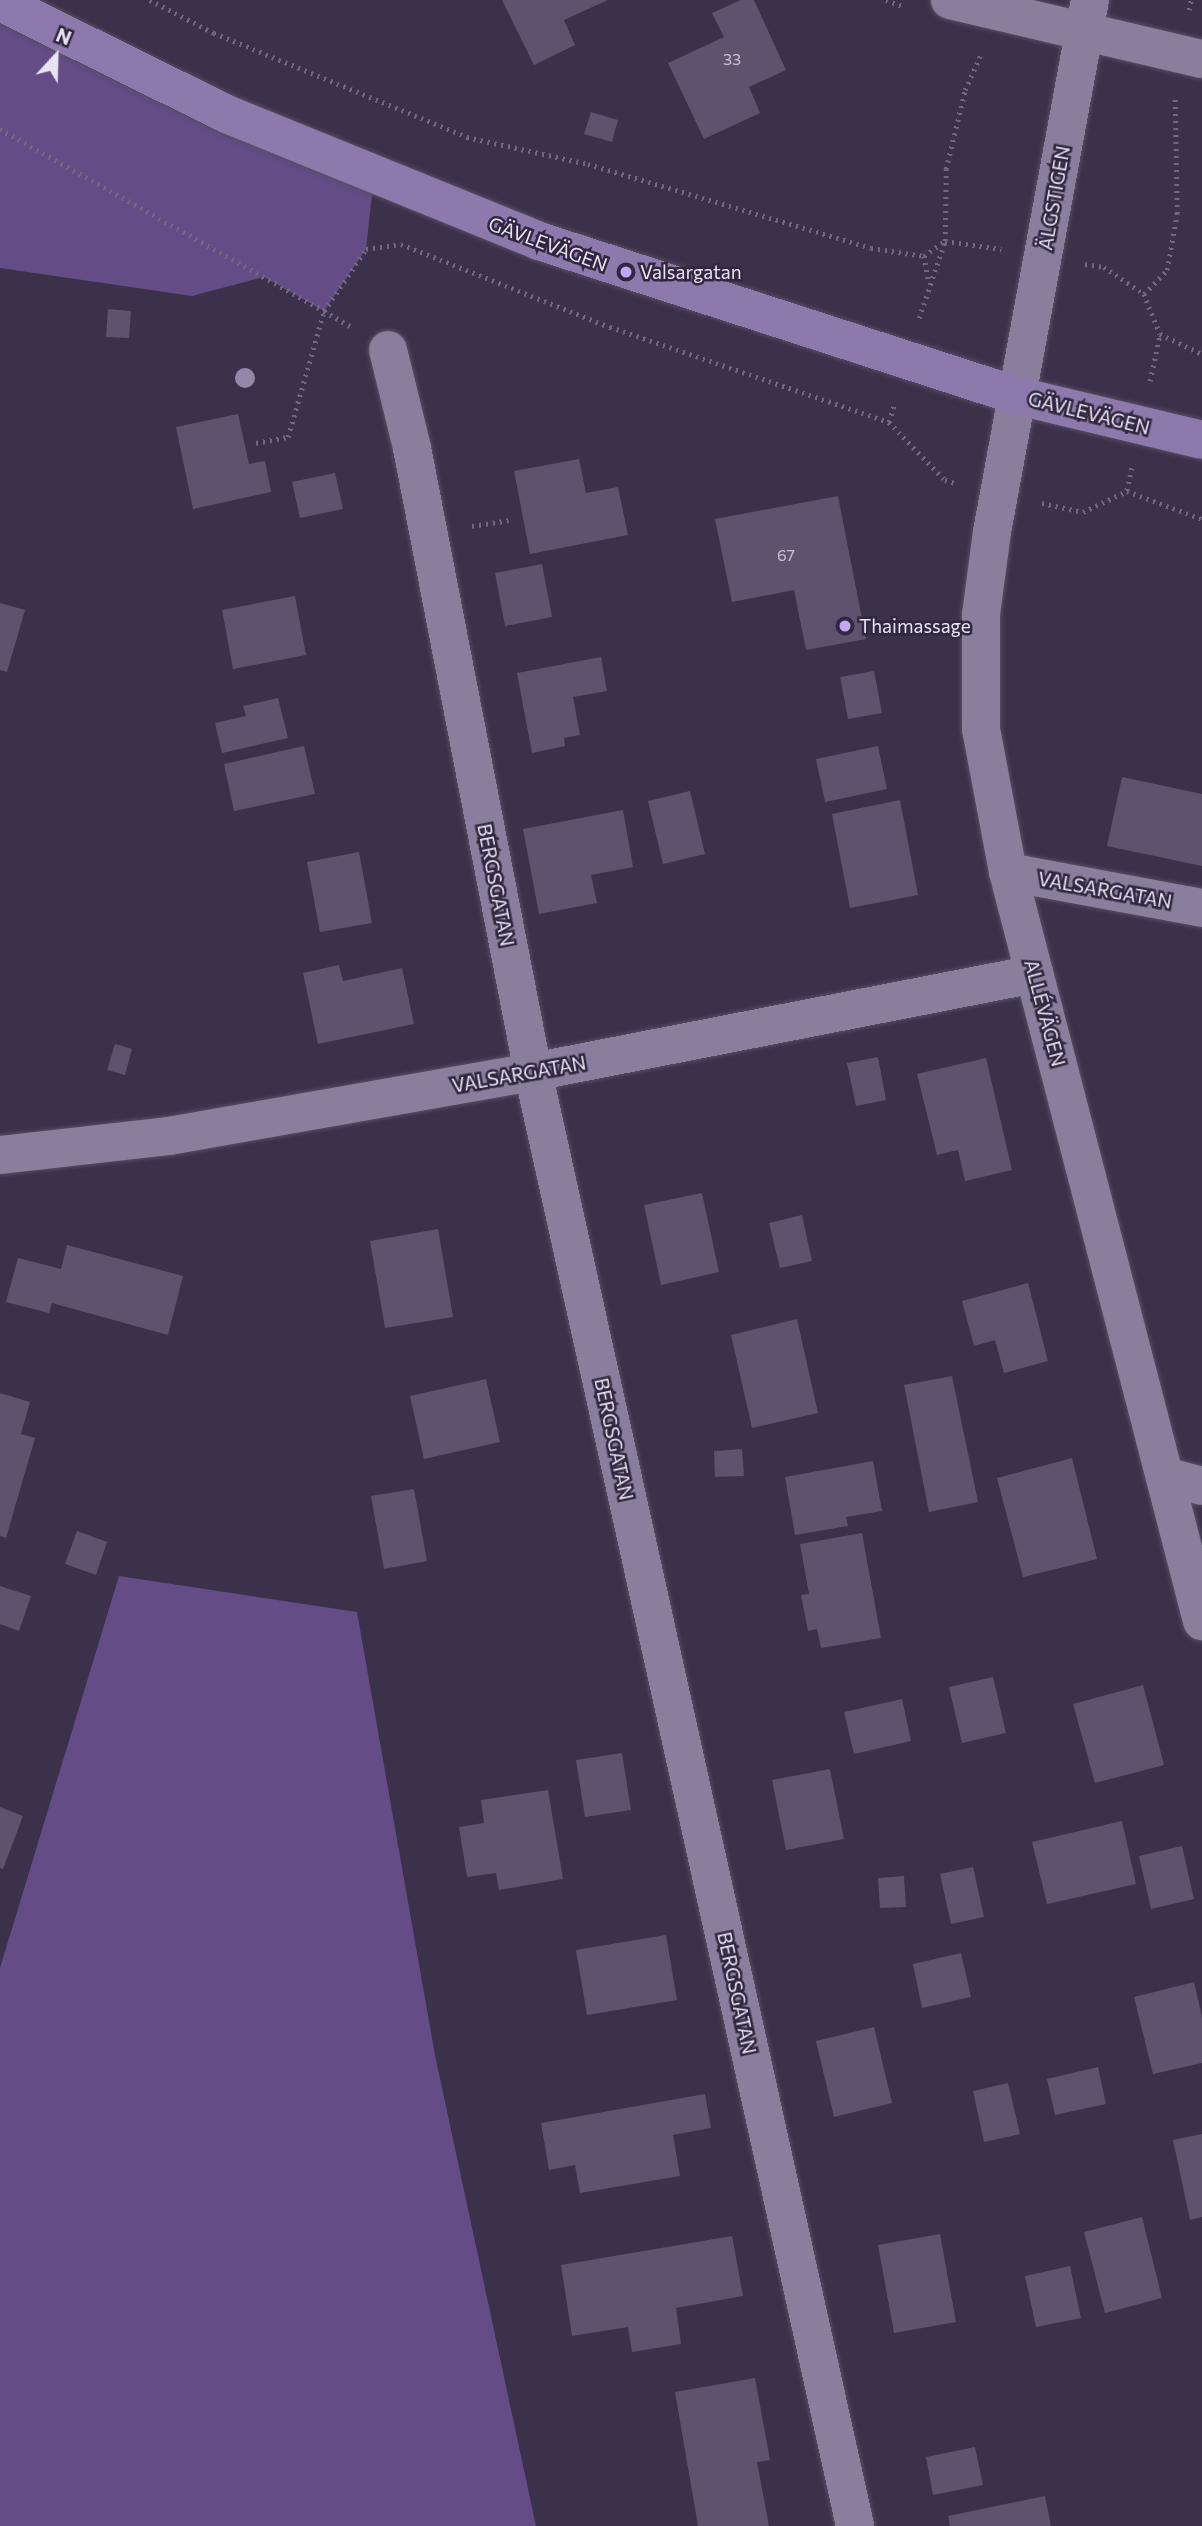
<!DOCTYPE html>
<meta charset="utf-8">
<style>
body{margin:0}
#map{position:relative;width:1202px;height:2526px;overflow:hidden;background:#3b314a;font-family:Commissioner,sans-serif}
div>[style]{position:absolute}
.green>*{inset:0;background:#644c86}
.building>*{inset:0;background:#5e536f}
.path>*{height:4.5px;margin-top:-2.25px;transform-origin:0;background:repeating-linear-gradient(90deg,#71697f 0 2px,transparent 0 7px)}
.roads{filter:drop-shadow(0 0 2px #554e63) drop-shadow(0 0 2px #554e63)}
.street>*{height:38px;margin:-19px;padding:0 19px;transform-origin:19px;border-radius:19px;background:#897e9b}
.secondary>*{height:38px;margin:-19px;padding:0 19px;transform-origin:19px;border-radius:19px;background:#8e79ac}
.trees>*{width:20px;height:20px;margin:-10px;border-radius:50%;background:#9487aa}
.dots>*{width:19px;height:19px;translate:-50% -50%;box-sizing:border-box;border:4px solid #312740;border-radius:50%}
span{translate:-50% -50%;white-space:nowrap;text-align:center;line-height:1.15;-webkit-text-stroke:5px #312740;paint-order:stroke}
.number-label{font-size:16px;color:#c6bfd2}
.number-label span{-webkit-text-stroke-width:0}
.street-label{font-size:19px;color:#e8e3f3}
.poi-label{font-size:19px;color:#e8e3f3}
.left{translate:0 -50%;text-align:left}
.north{position:absolute;left:21px;top:21px;width:70px;height:70px;-webkit-text-stroke:5px #312740;paint-order:stroke;rotate:22deg;font-size:19px;font-weight:700;line-height:28px;text-align:center;color:#e8e3f3}
.north::after{content:'';display:block;margin:auto;width:24px;height:32px;background:#e8e3f3;clip-path:polygon(50% 0,100% 100%,50% 72%,0 100%)}
</style>
<div id="map">
<div class="green">
<div style="clip-path:polygon(0 2px,374px 177px,366px 249px,324px 311px,264px 277px,192px 296px,0 268px)"></div>
<div style="clip-path:polygon(119px 1576px,357px 1612px,435px 2055px,536px 2526px,0 2526px,0 1968px)"></div>
</div>
<div class="building">
<div style="clip-path:polygon(502px 0,608px 0,564px 20px,575px 45px,534px 65px)"></div>
<div style="clip-path:polygon(741px 0,754px 0,786px 70px,749px 87px,760px 113px,704px 139px,668px 63px,724px 37px,712px 13px)"></div>
<div style="clip-path:polygon(591px 112px,618px 120px,612px 142px,584px 134px)"></div>
<div style="clip-path:polygon(108px 309px,131px 311px,129px 338px,106px 337px)"></div>
<div style="clip-path:polygon(238px 414px,249px 464px,265px 461px,271px 492px,193px 509px,176px 427px)"></div>
<div style="clip-path:polygon(579px 459px,586px 493px,618px 487px,628px 535px,530px 554px,514px 471px)"></div>
<div style="clip-path:polygon(335px 473px,343px 509px,300px 518px,292px 482px)"></div>
<div style="clip-path:polygon(838px 496px,866px 639px,806px 650px,794px 590px,732px 602px,715px 519px)"></div>
<div style="clip-path:polygon(542px 564px,552px 617px,505px 626px,495px 573px)"></div>
<div style="clip-path:polygon(295px 596px,306px 655px,233px 669px,222px 610px)"></div>
<div style="clip-path:polygon(0 603px,25px 610px,7px 672px,0 670px)"></div>
<div style="clip-path:polygon(601px 657px,607px 691px,573px 697px,580px 735px,564px 738px,565px 746px,532px 753px,517px 673px)"></div>
<div style="clip-path:polygon(874px 671px,882px 713px,848px 719px,840px 677px)"></div>
<div style="clip-path:polygon(278px 698px,288px 738px,222px 753px,215px 723px,246px 716px,243px 706px)"></div>
<div style="clip-path:polygon(304px 746px,315px 794px,234px 811px,224px 764px)"></div>
<div style="clip-path:polygon(878px 746px,887px 789px,825px 802px,816px 759px)"></div>
<div style="clip-path:polygon(1122px 777px,1202px 794px,1202px 866px,1107px 846px)"></div>
<div style="clip-path:polygon(690px 791px,705px 854px,663px 864px,648px 801px)"></div>
<div style="clip-path:polygon(900px 800px,918px 895px,850px 908px,832px 814px)"></div>
<div style="clip-path:polygon(623px 810px,633px 867px,591px 875px,597px 903px,539px 914px,523px 829px)"></div>
<div style="clip-path:polygon(359px 852px,372px 923px,320px 932px,307px 862px)"></div>
<div style="clip-path:polygon(339px 965px,343px 981px,402px 968px,414px 1024px,318px 1044px,303px 973px)"></div>
<div style="clip-path:polygon(115px 1044px,132px 1049px,125px 1075px,107px 1070px)"></div>
<div style="clip-path:polygon(878px 1057px,886px 1100px,856px 1106px,847px 1063px)"></div>
<div style="clip-path:polygon(986px 1058px,1012px 1170px,965px 1181px,958px 1150px,937px 1155px,917px 1074px)"></div>
<div style="clip-path:polygon(702px 1193px,719px 1272px,661px 1285px,644px 1205px)"></div>
<div style="clip-path:polygon(802px 1215px,812px 1261px,780px 1268px,769px 1223px)"></div>
<div style="clip-path:polygon(438px 1229px,453px 1317px,385px 1328px,370px 1241px)"></div>
<div style="clip-path:polygon(67px 1245px,183px 1276px,168px 1335px,52px 1303px,49px 1313px,6px 1302px,18px 1258px,61px 1269px)"></div>
<div style="clip-path:polygon(1028px 1283px,1048px 1361px,1004px 1373px,995px 1340px,974px 1346px,962px 1301px)"></div>
<div style="clip-path:polygon(797px 1319px,818px 1413px,752px 1428px,731px 1335px)"></div>
<div style="clip-path:polygon(952px 1376px,978px 1502px,929px 1512px,904px 1385px)"></div>
<div style="clip-path:polygon(486px 1379px,500px 1442px,424px 1459px,410px 1396px)"></div>
<div style="clip-path:polygon(0 1393px,30px 1402px,21px 1434px,35px 1438px,6px 1538px,0 1536px)"></div>
<div style="clip-path:polygon(742px 1449px,744px 1476px,715px 1477px,714px 1451px)"></div>
<div style="clip-path:polygon(1072px 1458px,1097px 1559px,1023px 1577px,997px 1478px)"></div>
<div style="clip-path:polygon(873px 1461px,882px 1511px,846px 1517px,848px 1526px,795px 1535px,785px 1477px)"></div>
<div style="clip-path:polygon(414px 1489px,427px 1561px,384px 1569px,371px 1496px)"></div>
<div style="clip-path:polygon(77px 1531px,107px 1542px,96px 1575px,65px 1564px)"></div>
<div style="clip-path:polygon(862px 1533px,881px 1638px,821px 1648px,817px 1629px,808px 1631px,801px 1595px,809px 1594px,800px 1544px)"></div>
<div style="clip-path:polygon(0 1586px,31px 1596px,19px 1631px,0 1624px)"></div>
<div style="clip-path:polygon(993px 1677px,1006px 1733px,962px 1743px,949px 1687px)"></div>
<div style="clip-path:polygon(1143px 1685px,1164px 1765px,1095px 1783px,1073px 1704px)"></div>
<div style="clip-path:polygon(902px 1699px,911px 1741px,854px 1754px,844px 1712px)"></div>
<div style="clip-path:polygon(622px 1753px,631px 1810px,585px 1817px,576px 1760px)"></div>
<div style="clip-path:polygon(830px 1769px,844px 1839px,786px 1850px,772px 1780px)"></div>
<div style="clip-path:polygon(548px 1790px,563px 1879px,499px 1890px,496px 1873px,467px 1877px,459px 1827px,484px 1823px,481px 1800px)"></div>
<div style="clip-path:polygon(0 1807px,23px 1816px,3px 1869px,0 1868px)"></div>
<div style="clip-path:polygon(1122px 1821px,1136px 1884px,1047px 1904px,1032px 1842px)"></div>
<div style="clip-path:polygon(1182px 1846px,1194px 1899px,1151px 1909px,1139px 1856px)"></div>
<div style="clip-path:polygon(973px 1867px,984px 1917px,951px 1924px,940px 1874px)"></div>
<div style="clip-path:polygon(904px 1876px,906px 1907px,880px 1908px,878px 1878px)"></div>
<div style="clip-path:polygon(666px 1935px,677px 2000px,587px 2015px,576px 1950px)"></div>
<div style="clip-path:polygon(961px 1953px,971px 1997px,922px 2008px,913px 1964px)"></div>
<div style="clip-path:polygon(1194px 1982px,1202px 2017px,1202px 2063px,1153px 2074px,1134px 1997px)"></div>
<div style="clip-path:polygon(874px 2027px,892px 2103px,834px 2117px,816px 2041px)"></div>
<div style="clip-path:polygon(1098px 2067px,1106px 2104px,1055px 2115px,1047px 2079px)"></div>
<div style="clip-path:polygon(1008px 2083px,1020px 2134px,984px 2142px,973px 2091px)"></div>
<div style="clip-path:polygon(705px 2094px,711px 2128px,673px 2135px,680px 2176px,580px 2193px,575px 2165px,549px 2170px,541px 2123px)"></div>
<div style="clip-path:polygon(1202px 2134px,1202px 2217px,1190px 2220px,1173px 2140px)"></div>
<div style="clip-path:polygon(1142px 2217px,1162px 2298px,1105px 2313px,1084px 2232px)"></div>
<div style="clip-path:polygon(940px 2234px,956px 2322px,894px 2333px,878px 2245px)"></div>
<div style="clip-path:polygon(732px 2236px,743px 2296px,676px 2308px,681px 2344px,632px 2352px,628px 2327px,572px 2336px,561px 2265px)"></div>
<div style="clip-path:polygon(1070px 2266px,1081px 2318px,1036px 2327px,1025px 2276px)"></div>
<div style="clip-path:polygon(755px 2378px,770px 2460px,757px 2462px,769px 2526px,698px 2526px,675px 2392px)"></div>
<div style="clip-path:polygon(975px 2447px,983px 2485px,933px 2495px,926px 2457px)"></div>
<div style="clip-path:polygon(1045px 2496px,1051px 2526px,950px 2526px,948px 2516px)"></div>
</div>
<div class="path">
<div style="left:150px;top:0;width:72px;rotate:27.3deg"></div>
<div style="left:214px;top:33px;width:274px;rotate:22.3deg"></div>
<div style="left:467px;top:137px;width:124px;rotate:12.6deg"></div>
<div style="left:588px;top:164px;width:295px;rotate:16.5deg"></div>
<div style="left:871px;top:248px;width:54px;rotate:8.6deg"></div>
<div style="left:924px;top:256px;width:26px;rotate:-36deg"></div>
<div style="left:945px;top:241px;width:57px;rotate:8.1deg"></div>
<div style="left:886px;top:0;width:20px;rotate:20deg"></div>
<div style="left:1189px;top:10px;width:10px;rotate:-79deg"></div>
<div style="left:0;top:129px;width:372px;rotate:29.3deg"></div>
<div style="left:324px;top:311px;width:75px;rotate:-55.9deg"></div>
<div style="left:366px;top:249px;width:35px;rotate:-8deg"></div>
<div style="left:401px;top:244px;width:225px;rotate:21.7deg"></div>
<div style="left:610px;top:327px;width:295px;rotate:18.8deg"></div>
<div style="left:889px;top:422px;width:19px;rotate:-74deg"></div>
<div style="left:924px;top:256px;width:26px;rotate:79deg"></div>
<div style="left:1085px;top:264px;width:19px;rotate:9deg"></div>
<div style="left:1104px;top:267px;width:48px;rotate:34deg"></div>
<div style="left:1144px;top:294px;width:43px;rotate:68.2deg"></div>
<div style="left:1160px;top:334px;width:47px;rotate:25.5deg"></div>
<div style="left:1144px;top:294px;width:33px;rotate:-46deg"></div>
<div style="left:1167px;top:270px;width:57px;rotate:-79.9deg"></div>
<div style="left:1177px;top:214px;width:116px;rotate:-91deg"></div>
<div style="left:919px;top:318px;width:81px;rotate:-71.3deg"></div>
<div style="left:945px;top:241px;width:72px;rotate:-89.2deg"></div>
<div style="left:946px;top:169px;width:81px;rotate:-76.5deg"></div>
<div style="left:965px;top:90px;width:39px;rotate:-66deg"></div>
<div style="left:1150px;top:381px;width:48px;rotate:-78deg"></div>
<div style="left:889px;top:422px;width:81px;rotate:46deg"></div>
<div style="left:945px;top:480px;width:10px;rotate:17deg"></div>
<div style="left:256px;top:443px;width:33px;rotate:-11deg"></div>
<div style="left:288px;top:437px;width:131px;rotate:-74.1deg"></div>
<div style="left:324px;top:311px;width:32px;rotate:30deg"></div>
<div style="left:1132px;top:468px;width:24px;rotate:102deg"></div>
<div style="left:1127px;top:491px;width:80px;rotate:20.5deg"></div>
<div style="left:1042px;top:503px;width:42px;rotate:12.4deg"></div>
<div style="left:1083px;top:512px;width:49px;rotate:-25.5deg"></div>
<div style="left:472px;top:526px;width:37px;rotate:-9deg"></div>
</div>
<div class="roads">
<div class="street">
<div style="left:950px;top:0;width:259px;rotate:13.2deg"></div>
<div style="left:1090px;top:0;width:541px;rotate:100.44deg"></div>
<div style="left:992px;top:532px;width:83px;rotate:97.6deg"></div>
<div style="left:981px;top:614px;width:115px;rotate:90deg"></div>
<div style="left:981px;top:729px;width:146px;rotate:79.3deg"></div>
<div style="left:1008px;top:872px;width:774px;rotate:75.48deg"></div>
<div style="left:388px;top:350px;width:101px;rotate:76.2deg"></div>
<div style="left:412px;top:448px;width:636px;rotate:79.03deg"></div>
<div style="left:533px;top:1072px;width:1489px;rotate:77.51deg"></div>
<div style="left:1008px;top:872px;width:197px;rotate:10.5deg"></div>
<div style="left:0;top:1155px;width:170px;rotate:-6.4deg"></div>
<div style="left:169px;top:1136px;width:370px;rotate:-10deg"></div>
<div style="left:533px;top:1072px;width:511px;rotate:-11.05deg"></div>
<div style="left:1165px;top:1476px;width:38px;rotate:15deg"></div>
</div>
<div class="secondary">
<div style="left:0;top:2px;width:255px;rotate:26.3deg"></div>
<div style="left:229px;top:115px;width:335px;rotate:22.1deg"></div>
<div style="left:539px;top:241px;width:503px;rotate:17.93deg"></div>
<div style="left:1018px;top:396px;width:189px;rotate:13.4deg"></div>
</div>
</div>
<div class="trees">
<div style="left:245px;top:378px"></div>
</div>
<div class="dots">
<div style="left:626px;top:272px;background:#c4a7f1"></div>
<div style="left:845px;top:626px;background:#c4a7f1"></div>
</div>
<div class="number-label">
<span style="left:732px;top:59px">33</span>
<span style="left:786px;top:555px">67</span>
</div>
<div class="street-label">
<span style="left:1054px;top:198px;rotate:-80deg">ÄLGSTIGEN</span>
<span style="left:548px;top:244px;rotate:20deg">GÄVLEVÄGEN</span>
<span style="left:1089px;top:413px;rotate:14deg">GÄVLEVÄGEN</span>
<span style="left:496px;top:885px;rotate:79deg">BERGSGATAN</span>
<span style="left:1105px;top:890px;rotate:10deg">VALSARGATAN</span>
<span style="left:1045px;top:1013px;rotate:75deg">ALLÉVÄGEN</span>
<span style="left:519px;top:1074px;rotate:-10deg">VALSARGATAN</span>
<span style="left:614px;top:1439px;rotate:78deg">BERGSGATAN</span>
<span style="left:737px;top:1993px;rotate:78deg">BERGSGATAN</span>
</div>
<div class="poi-label">
<span class="left" style="left:640px;top:272px">Valsargatan</span>
<span class="left" style="left:859px;top:626px">Thaimassage</span>
</div>
<div class="north">N</div>
</div>
